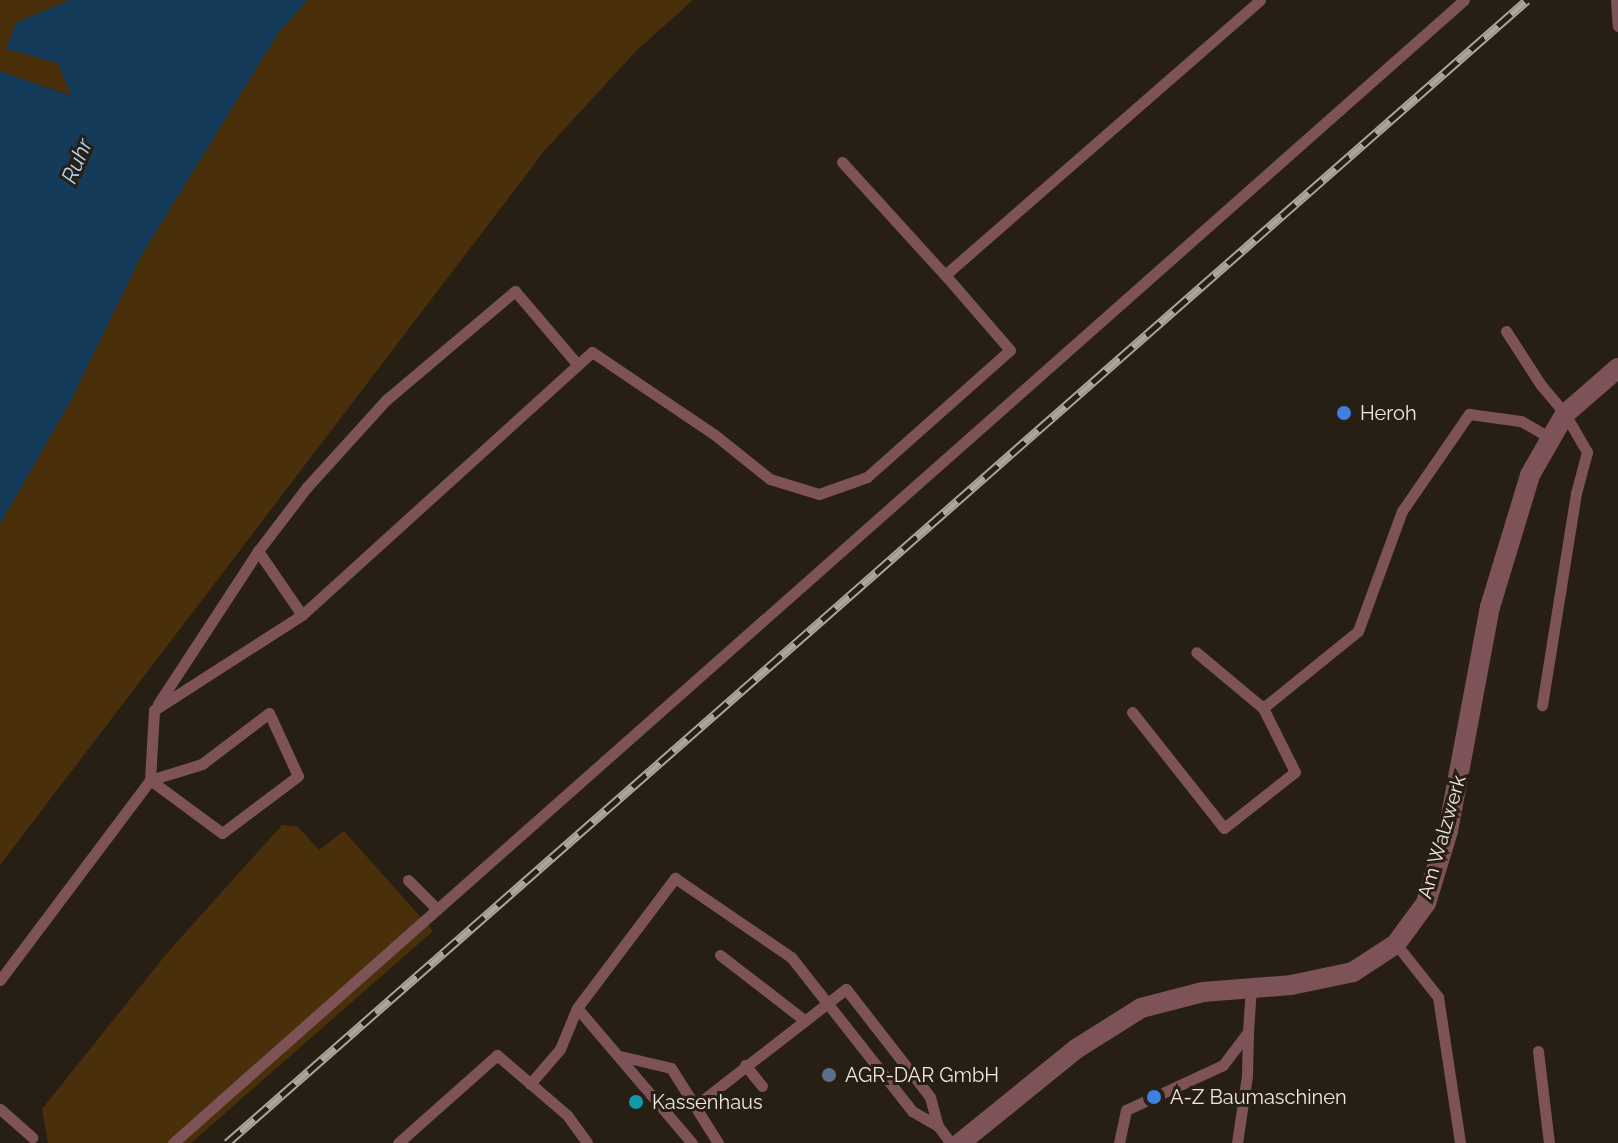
<!DOCTYPE html>
<style>
body{margin:0}
#map{position:relative;width:1618px;height:1143px;overflow:hidden;background:#281f14;font-family:Raleway,sans-serif}
div>[style]{position:absolute}
.green>*{inset:0;background:#49300a}
.water>*{inset:0;background:#143c5a}
.service>*{height:11px;margin:-5.5px;padding:0 5.5px;transform-origin:5.5px;border-radius:5.5px;background:#7e5357}
.minor>*{height:20px;margin:-10px;padding:0 10px;transform-origin:10px;border-radius:10px;background:#7e5357}
.rail>*{height:9px;margin-top:-4.5px;transform-origin:0;background:repeating-linear-gradient(90deg,#281f14 0 18px,#aca59c 0 36px);box-sizing:border-box;border-block:2px solid #aca59c}
.dots>*{width:22px;height:22px;translate:-50% -50%;box-sizing:border-box;border:4px solid #281f14;border-radius:50%}
span{translate:-50% -50%;white-space:nowrap;text-align:center;line-height:1.15;-webkit-text-stroke:6px #281f14;paint-order:stroke}
.poi-label{font-size:20px;color:#eee8e0}
.left{translate:0 -50%;text-align:left}
.street-label{font-size:20px;color:#eee8e0}
.water-label{font-size:22px;color:#b1d6f6;font-style:italic}
</style>
<div id="map">
<div class="green">
<div style="clip-path:polygon(0 0,70px 0,6px 49px,58px 63px,72px 96px,0 71px)"></div>
<div style="clip-path:polygon(308px 0,693px 0,637px 50px,545px 150px,0 865px,0 524px,70px 402px,141px 256px,280px 29px)"></div>
<div style="clip-path:polygon(282px 825px,297px 826px,319px 850px,344px 831px,433px 931px,191px 1143px,48px 1143px,42px 1109px,168px 952px)"></div>
</div>
<div class="water">
<div style="clip-path:polygon(70px 0,308px 0,280px 30px,141px 256px,70px 402px,0 524px,0 71px,71px 96px,58px 63px,6px 49px,17px 22px)"></div>
</div>
<div class="service">
<div style="left:1616px;top:0;width:26px;rotate:86deg"></div>
<div style="left:842px;top:162px;width:153px;rotate:47.7deg"></div>
<div style="left:945px;top:275px;width:418px;rotate:-41.1deg"></div>
<div style="left:1506px;top:331px;width:64px;rotate:57.1deg"></div>
<div style="left:1541px;top:385px;width:38px;rotate:50deg"></div>
<div style="left:1565px;top:414px;width:44px;rotate:59.9deg"></div>
<div style="left:1587px;top:452px;width:42px;rotate:105deg"></div>
<div style="left:1576px;top:493px;width:215px;rotate:99.1deg"></div>
<div style="left:302px;top:615px;width:78px;rotate:-124.5deg"></div>
<div style="left:258px;top:551px;width:81px;rotate:-52.6deg"></div>
<div style="left:307px;top:487px;width:118px;rotate:-47.8deg"></div>
<div style="left:386px;top:400px;width:169px;rotate:-40.2deg"></div>
<div style="left:515px;top:291px;width:97px;rotate:49.6deg"></div>
<div style="left:158px;top:704px;width:183px;rotate:-56.8deg"></div>
<div style="left:1263px;top:708px;width:122px;rotate:-39deg"></div>
<div style="left:1358px;top:631px;width:128px;rotate:-69.9deg"></div>
<div style="left:1402px;top:511px;width:118px;rotate:-55.4deg"></div>
<div style="left:1469px;top:414px;width:52px;rotate:7.7deg"></div>
<div style="left:1521px;top:421px;width:32px;rotate:30deg"></div>
<div style="left:1132px;top:712px;width:148px;rotate:51.6deg"></div>
<div style="left:1224px;top:828px;width:90px;rotate:-38.3deg"></div>
<div style="left:1295px;top:772px;width:72px;rotate:-116.6deg"></div>
<div style="left:1263px;top:708px;width:87px;rotate:-140.1deg"></div>
<div style="left:269px;top:713px;width:69px;rotate:65.3deg"></div>
<div style="left:298px;top:776px;width:95px;rotate:143.1deg"></div>
<div style="left:222px;top:833px;width:89px;rotate:-143.6deg"></div>
<div style="left:150px;top:780px;width:54px;rotate:-17.1deg"></div>
<div style="left:202px;top:764px;width:84px;rotate:-37.3deg"></div>
<div style="left:408px;top:880px;width:41px;rotate:45deg"></div>
<div style="left:1396px;top:944px;width:68px;rotate:51.6deg"></div>
<div style="left:1438px;top:997px;width:148px;rotate:81.4deg"></div>
<div style="left:720px;top:955px;width:106px;rotate:37.7deg"></div>
<div style="left:0;top:980px;width:250px;rotate:-53.1deg"></div>
<div style="left:150px;top:780px;width:70px;rotate:-86.7deg"></div>
<div style="left:154px;top:710px;width:176px;rotate:-32.7deg"></div>
<div style="left:302px;top:615px;width:391px;rotate:-42.2deg"></div>
<div style="left:592px;top:352px;width:148px;rotate:34deg"></div>
<div style="left:715px;top:435px;width:70px;rotate:38.7deg"></div>
<div style="left:770px;top:479px;width:51px;rotate:17deg"></div>
<div style="left:819px;top:494px;width:51px;rotate:-19.5deg"></div>
<div style="left:867px;top:477px;width:191px;rotate:-41.6deg"></div>
<div style="left:1010px;top:350px;width:99px;rotate:-130.9deg"></div>
<div style="left:1538px;top:1051px;width:93px;rotate:83.2deg"></div>
<div style="left:620px;top:1056px;width:52px;rotate:13.2deg"></div>
<div style="left:671px;top:1068px;width:89px;rotate:57.9deg"></div>
<div style="left:745px;top:1065px;width:27px;rotate:51deg"></div>
<div style="left:530px;top:1084px;width:46px;rotate:-49.4deg"></div>
<div style="left:560px;top:1049px;width:44px;rotate:-67.5deg"></div>
<div style="left:695px;top:1106px;width:191px;rotate:-37.8deg"></div>
<div style="left:846px;top:989px;width:137px;rotate:52.1deg"></div>
<div style="left:930px;top:1097px;width:30px;rotate:75deg"></div>
<div style="left:0;top:1109px;width:43px;rotate:41.2deg"></div>
<div style="left:173px;top:1143px;width:1724px;rotate:-41.52deg"></div>
<div style="left:398px;top:1143px;width:132px;rotate:-41.6deg"></div>
<div style="left:497px;top:1055px;width:92px;rotate:40.6deg"></div>
<div style="left:567px;top:1115px;width:34px;rotate:54deg"></div>
<div style="left:692px;top:1143px;width:177px;rotate:-130.4deg"></div>
<div style="left:577px;top:1008px;width:163px;rotate:-53deg"></div>
<div style="left:675px;top:878px;width:140px;rotate:34.3deg"></div>
<div style="left:791px;top:957px;width:196px;rotate:51.8deg"></div>
<div style="left:912px;top:1111px;width:30px;rotate:30deg"></div>
<div style="left:938px;top:1126px;width:21px;rotate:53deg"></div>
<div style="left:1119px;top:1143px;width:34px;rotate:-78deg"></div>
<div style="left:1126px;top:1110px;width:107px;rotate:-24.9deg"></div>
<div style="left:1223px;top:1065px;width:41px;rotate:-52.9deg"></div>
<div style="left:1248px;top:1032px;width:45px;rotate:-86.2deg"></div>
<div style="left:1237px;top:1143px;width:69px;rotate:-81.6deg"></div>
<div style="left:1247px;top:1075px;width:43px;rotate:-88.7deg"></div>
</div>
<div class="minor">
<div style="left:960px;top:1143px;width:149px;rotate:-39deg"></div>
<div style="left:1076px;top:1049px;width:77px;rotate:-32.2deg"></div>
<div style="left:1141px;top:1008px;width:64px;rotate:-14.5deg"></div>
<div style="left:1203px;top:992px;width:88px;rotate:-4.5deg"></div>
<div style="left:1291px;top:985px;width:63px;rotate:-11.8deg"></div>
<div style="left:1353px;top:972px;width:51px;rotate:-33.1deg"></div>
<div style="left:1396px;top:944px;width:51px;rotate:-53.8deg"></div>
<div style="left:1426px;top:903px;width:75px;rotate:-73deg"></div>
<div style="left:1448px;top:831px;width:228px;rotate:-79.4deg"></div>
<div style="left:1490px;top:607px;width:138px;rotate:-73.1deg"></div>
<div style="left:1530px;top:475px;width:70px;rotate:-60.2deg"></div>
<div style="left:1565px;top:414px;width:70px;rotate:-41deg"></div>
</div>
<div class="rail">
<div style="left:227px;top:1143px;width:1731px;rotate:-41.32deg"></div>
</div>
<div class="dots">
<div style="left:1344px;top:413px;background:#3f7fe0"></div>
<div style="left:829px;top:1075px;background:#5c6f8a"></div>
<div style="left:1154px;top:1097px;background:#3f7fe0"></div>
<div style="left:636px;top:1102px;background:#0f9aa8"></div>
</div>
<div class="poi-label">
<span class="left" style="left:1360px;top:413px">Heroh</span>
<span class="left" style="left:845px;top:1075px">AGR-DAR GmbH</span>
<span class="left" style="left:1170px;top:1097px">A-Z Baumaschinen</span>
<span class="left" style="left:652px;top:1102px">Kassenhaus</span>
</div>
<div class="street-label">
<span style="left:1442px;top:837px;rotate:-74deg">Am Walzwerk</span>
</div>
<div class="water-label">
<span style="left:77px;top:161px;rotate:-67deg">Ruhr</span>
</div>
</div>
